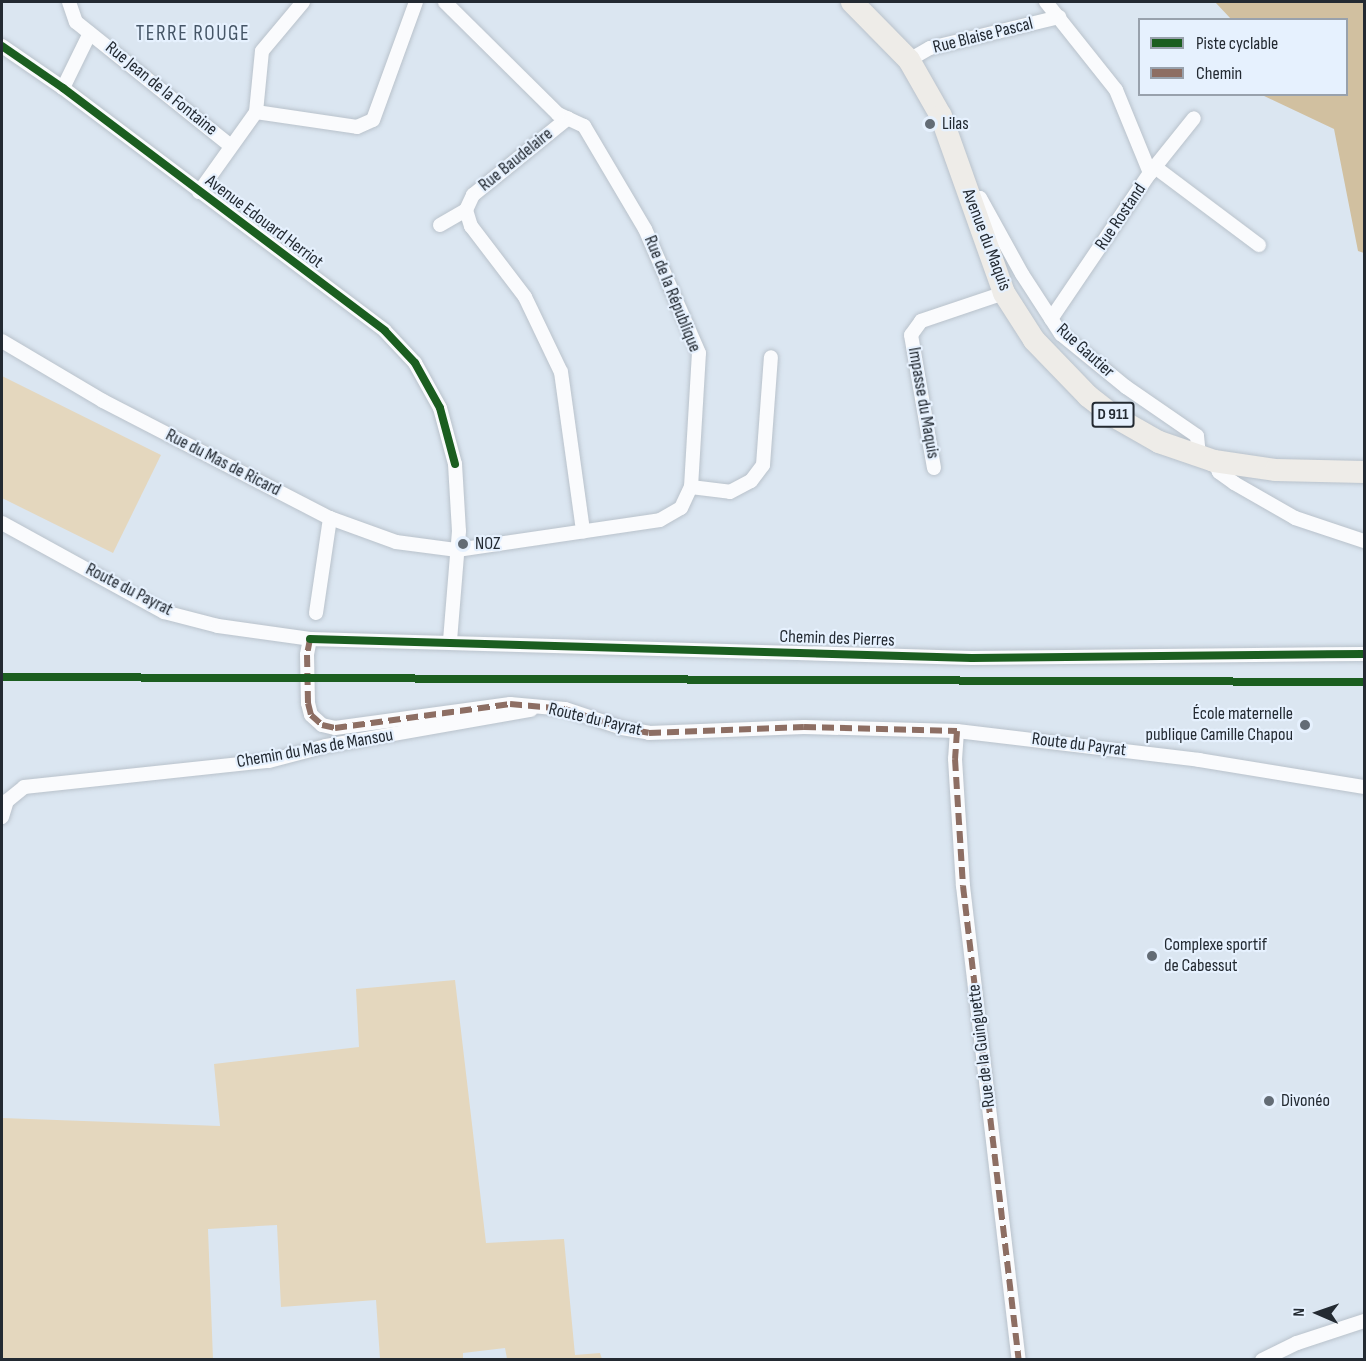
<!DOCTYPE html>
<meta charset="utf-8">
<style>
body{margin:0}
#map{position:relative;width:1366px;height:1361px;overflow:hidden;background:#dbe6f1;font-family:"Sofia Sans Condensed",sans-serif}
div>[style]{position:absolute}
.green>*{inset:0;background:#e4d7be}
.forest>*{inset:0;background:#d1c0a0}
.roads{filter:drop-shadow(0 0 2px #b9c2cb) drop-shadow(0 0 2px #b9c2cb)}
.street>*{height:14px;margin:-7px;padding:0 7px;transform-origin:7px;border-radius:7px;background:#fafbfd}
.primary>*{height:22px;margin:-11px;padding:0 11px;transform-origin:11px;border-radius:11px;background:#eeece8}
.quiet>*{height:6px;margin-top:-3px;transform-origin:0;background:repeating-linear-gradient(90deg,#8d6e63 0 12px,transparent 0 18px)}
.cycleway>*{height:8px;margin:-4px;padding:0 4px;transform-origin:4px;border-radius:4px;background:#1b5e20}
.dots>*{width:16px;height:16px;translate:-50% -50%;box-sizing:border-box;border:3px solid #e6f1fe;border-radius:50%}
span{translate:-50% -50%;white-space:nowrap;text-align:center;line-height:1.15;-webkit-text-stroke:4.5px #e6f1fe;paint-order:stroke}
.shield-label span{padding:2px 4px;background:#e6f1fe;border:2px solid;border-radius:4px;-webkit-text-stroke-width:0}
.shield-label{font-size:16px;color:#232a32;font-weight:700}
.street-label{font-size:18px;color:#232a32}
.poi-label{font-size:18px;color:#232a32}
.left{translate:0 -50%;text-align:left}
.right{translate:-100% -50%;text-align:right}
.quarter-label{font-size:21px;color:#465667;letter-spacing:1.5px}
.frame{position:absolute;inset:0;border:3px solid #232a32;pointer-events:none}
.legend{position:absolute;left:1138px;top:18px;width:210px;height:78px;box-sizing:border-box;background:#e6f1fe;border:2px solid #98a1ac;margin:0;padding:8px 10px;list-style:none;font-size:18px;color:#232a32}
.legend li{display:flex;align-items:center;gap:12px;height:30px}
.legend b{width:30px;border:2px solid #98a1ac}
.north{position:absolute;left:1288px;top:1283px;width:60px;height:60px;-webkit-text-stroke:4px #e6f1fe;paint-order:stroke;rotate:272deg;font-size:16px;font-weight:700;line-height:24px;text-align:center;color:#232a32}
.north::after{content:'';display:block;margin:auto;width:21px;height:27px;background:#232a32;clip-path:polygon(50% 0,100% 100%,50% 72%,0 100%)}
</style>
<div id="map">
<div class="green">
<div style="clip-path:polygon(2px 376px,161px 455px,113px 553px,2px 498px)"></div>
<div style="clip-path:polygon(455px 980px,486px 1243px,564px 1239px,575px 1355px,600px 1353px,602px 1359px,507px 1359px,505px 1348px,463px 1353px,463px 1359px,380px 1359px,376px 1300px,281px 1307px,277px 1225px,208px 1229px,213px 1359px,2px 1359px,2px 1118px,220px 1126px,214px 1064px,359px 1047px,356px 989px)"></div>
</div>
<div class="forest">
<div style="clip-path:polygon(1215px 2px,1364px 2px,1364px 253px,1358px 251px,1334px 129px,1262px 95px,1346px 94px,1346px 20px,1231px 19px)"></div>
</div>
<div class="roads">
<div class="street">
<div style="left:69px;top:2px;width:21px;rotate:71deg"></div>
<div style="left:76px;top:22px;width:198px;rotate:38.7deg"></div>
<div style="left:1046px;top:2px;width:112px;rotate:51.5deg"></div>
<div style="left:1116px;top:90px;width:90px;rotate:67.7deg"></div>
<div style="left:2px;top:46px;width:74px;rotate:34.5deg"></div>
<div style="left:63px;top:88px;width:403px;rotate:37deg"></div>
<div style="left:385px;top:331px;width:44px;rotate:46.8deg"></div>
<div style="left:415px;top:363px;width:51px;rotate:60.9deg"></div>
<div style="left:440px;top:408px;width:58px;rotate:75deg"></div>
<div style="left:455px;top:464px;width:67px;rotate:86.6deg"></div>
<div style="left:459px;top:531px;width:110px;rotate:94.7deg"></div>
<div style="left:909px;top:60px;width:24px;rotate:-30deg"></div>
<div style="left:930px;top:48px;width:133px;rotate:-13.5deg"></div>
<div style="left:63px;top:88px;width:61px;rotate:-63.9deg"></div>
<div style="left:256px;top:112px;width:102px;rotate:8.4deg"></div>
<div style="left:357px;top:127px;width:17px;rotate:-24deg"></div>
<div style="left:373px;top:120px;width:126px;rotate:-70deg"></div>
<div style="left:1155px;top:167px;width:130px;rotate:36.9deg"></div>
<div style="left:199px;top:192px;width:98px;rotate:-54.5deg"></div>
<div style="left:256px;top:112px;width:61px;rotate:-84.4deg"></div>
<div style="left:262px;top:51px;width:64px;rotate:-50.1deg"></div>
<div style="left:977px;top:199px;width:3px;rotate:-18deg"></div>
<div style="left:980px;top:198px;width:87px;rotate:61.1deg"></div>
<div style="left:1022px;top:274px;width:72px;rotate:57deg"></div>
<div style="left:1061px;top:334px;width:84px;rotate:39.2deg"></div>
<div style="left:1126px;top:387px;width:86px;rotate:34.6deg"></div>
<div style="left:1197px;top:436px;width:20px;rotate:84deg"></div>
<div style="left:466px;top:210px;width:17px;rotate:73deg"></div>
<div style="left:471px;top:226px;width:89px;rotate:52.7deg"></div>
<div style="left:525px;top:297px;width:83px;rotate:64.4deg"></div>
<div style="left:561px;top:372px;width:161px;rotate:82.1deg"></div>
<div style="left:440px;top:225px;width:30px;rotate:-30deg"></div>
<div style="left:466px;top:210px;width:17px;rotate:-65deg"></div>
<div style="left:473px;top:195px;width:122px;rotate:-39deg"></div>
<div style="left:1051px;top:319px;width:176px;rotate:-55.9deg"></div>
<div style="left:1150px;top:173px;width:70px;rotate:-51.3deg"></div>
<div style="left:2px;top:341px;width:117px;rotate:30.7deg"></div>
<div style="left:103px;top:401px;width:255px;rotate:27.3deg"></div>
<div style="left:330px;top:518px;width:70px;rotate:20deg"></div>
<div style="left:396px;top:542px;width:62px;rotate:7.5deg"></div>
<div style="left:457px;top:550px;width:205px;rotate:-8.4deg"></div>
<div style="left:660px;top:520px;width:24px;rotate:-30deg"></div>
<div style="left:681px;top:508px;width:23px;rotate:-65deg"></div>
<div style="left:691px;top:487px;width:134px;rotate:-86.6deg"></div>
<div style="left:699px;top:353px;width:135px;rotate:-113.5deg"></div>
<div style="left:645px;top:229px;width:120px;rotate:-120.6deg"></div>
<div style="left:584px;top:126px;width:29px;rotate:-155deg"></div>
<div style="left:558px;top:114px;width:159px;rotate:-135.3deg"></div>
<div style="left:1214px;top:461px;width:12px;rotate:66deg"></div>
<div style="left:1219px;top:472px;width:19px;rotate:36deg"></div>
<div style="left:1234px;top:483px;width:70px;rotate:29.8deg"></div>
<div style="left:1295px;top:518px;width:73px;rotate:18.4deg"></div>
<div style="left:934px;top:468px;width:135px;rotate:-99.8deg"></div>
<div style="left:911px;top:335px;width:17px;rotate:-54deg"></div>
<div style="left:921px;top:321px;width:88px;rotate:-18.6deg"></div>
<div style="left:691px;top:487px;width:39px;rotate:7deg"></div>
<div style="left:730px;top:492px;width:24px;rotate:-28deg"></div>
<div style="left:751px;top:481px;width:20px;rotate:-53deg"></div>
<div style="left:763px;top:465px;width:108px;rotate:-85.8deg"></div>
<div style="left:2px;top:523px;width:185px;rotate:28.8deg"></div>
<div style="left:164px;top:612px;width:56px;rotate:14.5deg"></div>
<div style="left:218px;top:626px;width:93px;rotate:8deg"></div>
<div style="left:310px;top:639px;width:662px;rotate:1.64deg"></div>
<div style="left:972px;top:658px;width:392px;rotate:-0.6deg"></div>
<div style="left:316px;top:613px;width:96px;rotate:-81.6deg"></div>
<div style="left:310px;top:639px;width:16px;rotate:101deg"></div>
<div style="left:307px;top:655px;width:48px;rotate:88.8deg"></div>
<div style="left:308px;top:703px;width:12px;rotate:76deg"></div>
<div style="left:311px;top:715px;width:15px;rotate:42deg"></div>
<div style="left:322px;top:725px;width:13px;rotate:13deg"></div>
<div style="left:335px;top:728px;width:177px;rotate:-7.8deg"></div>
<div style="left:510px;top:704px;width:55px;rotate:5.2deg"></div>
<div style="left:565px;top:709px;width:60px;rotate:18.4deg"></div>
<div style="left:622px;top:728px;width:27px;rotate:10deg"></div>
<div style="left:649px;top:733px;width:155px;rotate:-2.2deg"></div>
<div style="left:804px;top:727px;width:153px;rotate:1.5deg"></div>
<div style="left:957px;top:731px;width:244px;rotate:6.8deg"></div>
<div style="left:1199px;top:760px;width:167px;rotate:9.3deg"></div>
<div style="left:957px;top:731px;width:28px;rotate:94deg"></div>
<div style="left:955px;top:759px;width:127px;rotate:86.4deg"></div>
<div style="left:963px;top:886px;width:477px;rotate:83.3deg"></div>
<div style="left:2px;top:817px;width:17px;rotate:-73deg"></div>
<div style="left:7px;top:801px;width:22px;rotate:-39deg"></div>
<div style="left:24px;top:787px;width:246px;rotate:-6.1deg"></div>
<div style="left:269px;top:761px;width:59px;rotate:-14.7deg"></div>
<div style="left:326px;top:746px;width:208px;rotate:-10deg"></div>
<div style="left:1262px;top:1360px;width:39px;rotate:-26deg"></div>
<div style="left:1297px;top:1343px;width:71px;rotate:-18.2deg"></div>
</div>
<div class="primary">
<div style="left:852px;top:2px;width:81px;rotate:45.5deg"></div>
<div style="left:909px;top:60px;width:64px;rotate:60.3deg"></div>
<div style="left:941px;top:116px;width:188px;rotate:70.4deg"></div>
<div style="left:1004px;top:293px;width:56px;rotate:57.4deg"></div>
<div style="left:1034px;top:340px;width:78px;rotate:46deg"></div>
<div style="left:1088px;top:396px;width:34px;rotate:38deg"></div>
<div style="left:1115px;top:417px;width:51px;rotate:29.6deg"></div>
<div style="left:1159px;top:442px;width:58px;rotate:19.1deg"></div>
<div style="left:1214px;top:461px;width:63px;rotate:8.3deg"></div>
<div style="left:1276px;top:470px;width:88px;rotate:1.3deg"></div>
</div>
</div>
<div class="quiet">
<div style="left:310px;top:639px;width:16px;rotate:101deg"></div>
<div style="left:307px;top:655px;width:48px;rotate:88.8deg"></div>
<div style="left:308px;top:703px;width:12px;rotate:76deg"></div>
<div style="left:311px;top:715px;width:15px;rotate:42deg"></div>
<div style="left:322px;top:725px;width:13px;rotate:13deg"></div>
<div style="left:335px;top:728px;width:177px;rotate:-7.8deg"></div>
<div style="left:510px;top:704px;width:55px;rotate:5.2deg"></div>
<div style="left:565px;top:709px;width:60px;rotate:18.4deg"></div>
<div style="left:622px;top:728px;width:27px;rotate:10deg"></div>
<div style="left:649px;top:733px;width:155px;rotate:-2.2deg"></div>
<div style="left:804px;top:727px;width:153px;rotate:1.5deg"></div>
<div style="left:957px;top:731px;width:28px;rotate:94deg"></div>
<div style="left:955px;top:759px;width:127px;rotate:86.4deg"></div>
<div style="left:963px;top:886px;width:477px;rotate:83.3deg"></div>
</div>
<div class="cycleway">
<div style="left:2px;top:46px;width:74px;rotate:34.5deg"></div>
<div style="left:63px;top:88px;width:403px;rotate:37deg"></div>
<div style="left:385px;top:331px;width:44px;rotate:46.8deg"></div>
<div style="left:415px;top:363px;width:51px;rotate:60.9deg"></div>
<div style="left:440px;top:408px;width:58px;rotate:75deg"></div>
<div style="left:310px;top:639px;width:662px;rotate:1.64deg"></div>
<div style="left:972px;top:658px;width:392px;rotate:-0.6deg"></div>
<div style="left:2px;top:677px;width:1362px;rotate:0.21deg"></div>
</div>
<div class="dots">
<div style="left:930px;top:124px;background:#636c75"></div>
<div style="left:463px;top:544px;background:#636c75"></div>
<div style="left:1305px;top:725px;background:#636c75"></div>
<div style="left:1152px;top:956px;background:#636c75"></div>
<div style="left:1269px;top:1101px;background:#636c75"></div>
</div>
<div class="shield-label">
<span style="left:1113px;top:415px">D 911</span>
</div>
<div class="street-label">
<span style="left:983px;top:36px;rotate:-14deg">Rue Blaise Pascal</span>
<span style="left:161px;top:89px;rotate:39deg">Rue Jean de la Fontaine</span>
<span style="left:516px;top:160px;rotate:-39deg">Rue Baudelaire</span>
<span style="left:1121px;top:217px;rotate:-56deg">Rue Rostand</span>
<span style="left:264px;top:222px;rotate:37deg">Avenue Edouard Herriot</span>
<span style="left:986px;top:240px;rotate:69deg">Avenue du Maquis</span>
<span style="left:672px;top:294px;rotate:68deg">Rue de la République</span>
<span style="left:1085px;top:351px;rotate:42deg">Rue Gautier</span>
<span style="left:923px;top:403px;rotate:80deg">Impasse du Maquis</span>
<span style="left:223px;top:463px;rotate:27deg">Rue du Mas de Ricard</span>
<span style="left:129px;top:590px;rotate:27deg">Route du Payrat</span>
<span style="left:837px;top:639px;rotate:2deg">Chemin des Pierres</span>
<span style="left:595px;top:720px;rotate:13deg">Route du Payrat</span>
<span style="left:1079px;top:745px;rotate:7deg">Route du Payrat</span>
<span style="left:315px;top:749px;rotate:-10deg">Chemin du Mas de Mansou</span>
<span style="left:982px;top:1046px;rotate:-97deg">Rue de la Guinguette</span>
</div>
<div class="poi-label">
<span class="left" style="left:942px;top:124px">Lilas</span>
<span class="left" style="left:475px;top:544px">NOZ</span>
<span class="right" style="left:1293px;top:725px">École maternelle<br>publique Camille Chapou</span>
<span class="left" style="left:1164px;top:956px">Complexe sportif<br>de Cabessut</span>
<span class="left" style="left:1281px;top:1101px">Divonéo</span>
</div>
<div class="quarter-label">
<span style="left:193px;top:34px">TERRE ROUGE</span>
</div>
<div class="frame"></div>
<ul class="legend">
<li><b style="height:8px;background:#1b5e20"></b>Piste cyclable</li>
<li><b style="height:8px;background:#8d6e63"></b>Chemin</li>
</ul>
<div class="north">N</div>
</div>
